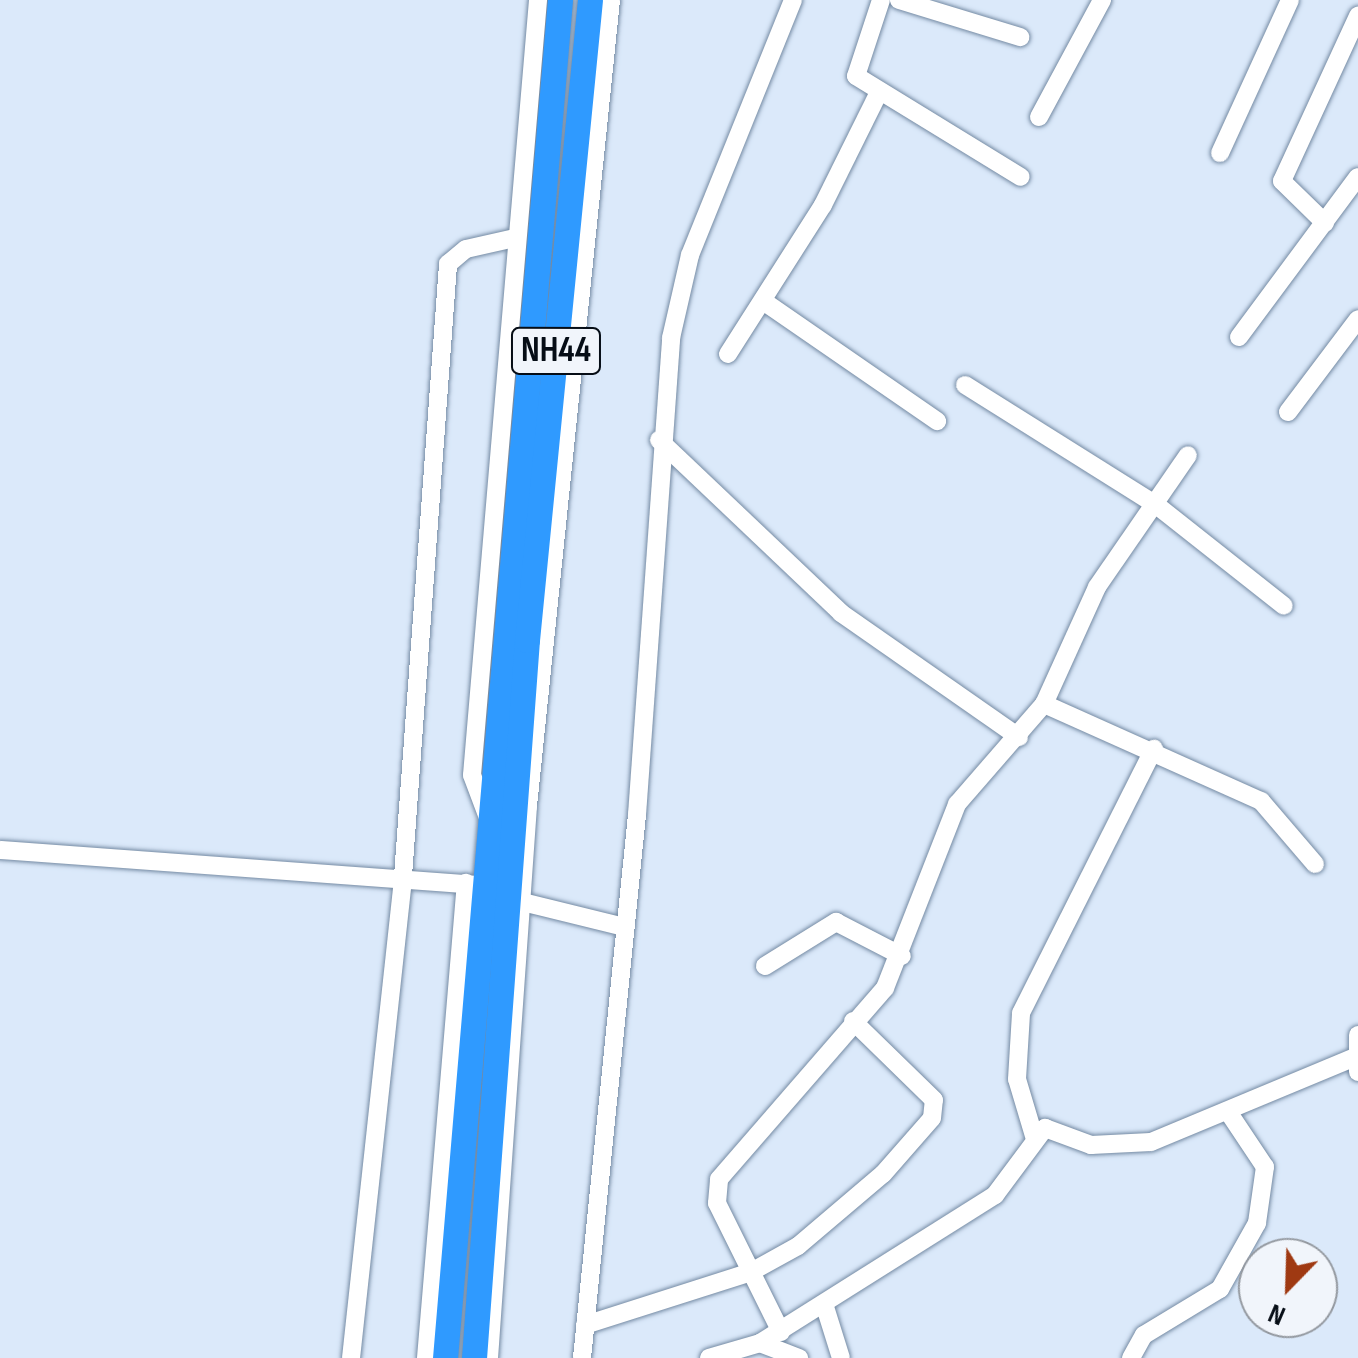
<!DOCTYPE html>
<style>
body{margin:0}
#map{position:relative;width:1358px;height:1358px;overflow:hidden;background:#dbe9fa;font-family:"Sofia Sans Condensed",sans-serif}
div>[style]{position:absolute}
.roads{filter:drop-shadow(0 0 2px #748aa3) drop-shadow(0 0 2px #748aa3)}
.minor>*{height:18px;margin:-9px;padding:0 9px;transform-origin:9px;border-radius:9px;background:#fff}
.highway>*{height:25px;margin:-12.5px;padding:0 12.5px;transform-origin:12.5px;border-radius:12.5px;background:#2f9aff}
span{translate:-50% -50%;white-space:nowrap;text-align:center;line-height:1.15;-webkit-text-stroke:10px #f1f5fb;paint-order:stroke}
.shield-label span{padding:2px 8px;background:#f1f5fb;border:2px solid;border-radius:8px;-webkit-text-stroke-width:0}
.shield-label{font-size:35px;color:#060d16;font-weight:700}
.north{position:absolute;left:1238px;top:1238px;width:100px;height:100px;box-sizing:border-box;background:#f1f5fb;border:2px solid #93989f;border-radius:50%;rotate:203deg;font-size:28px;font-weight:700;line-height:40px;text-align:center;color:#060d16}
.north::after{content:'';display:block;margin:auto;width:35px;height:45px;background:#9f3912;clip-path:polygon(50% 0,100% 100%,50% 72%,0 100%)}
</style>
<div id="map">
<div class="roads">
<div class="minor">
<div style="left:881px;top:0;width:80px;rotate:108.2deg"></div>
<div style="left:856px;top:76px;width:193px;rotate:31.5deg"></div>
<div style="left:899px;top:0;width:127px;rotate:17deg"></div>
<div style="left:1039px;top:117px;width:133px;rotate:-61.7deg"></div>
<div style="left:1220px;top:153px;width:168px;rotate:-65.4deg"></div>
<div style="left:1325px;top:223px;width:60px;rotate:-135.7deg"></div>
<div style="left:1282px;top:181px;width:182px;rotate:-65.3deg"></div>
<div style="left:766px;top:303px;width:208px;rotate:34.6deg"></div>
<div style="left:1239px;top:337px;width:199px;rotate:-53.4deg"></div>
<div style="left:728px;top:354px;width:177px;rotate:-57.5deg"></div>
<div style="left:823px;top:205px;width:126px;rotate:-63.6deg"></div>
<div style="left:965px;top:385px;width:224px;rotate:32.1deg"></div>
<div style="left:1155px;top:504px;width:164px;rotate:38.3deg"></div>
<div style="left:1288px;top:412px;width:116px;rotate:-53deg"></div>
<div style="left:659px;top:440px;width:251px;rotate:43.5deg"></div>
<div style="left:841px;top:613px;width:217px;rotate:34.9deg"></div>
<div style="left:1044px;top:704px;width:238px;rotate:24.1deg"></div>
<div style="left:1261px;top:801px;width:83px;rotate:49.4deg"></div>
<div style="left:490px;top:823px;width:51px;rotate:-110.6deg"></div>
<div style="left:472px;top:775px;width:778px;rotate:-85.13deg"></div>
<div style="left:0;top:850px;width:490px;rotate:4.2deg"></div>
<div style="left:514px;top:900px;width:114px;rotate:13.7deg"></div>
<div style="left:765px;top:966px;width:84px;rotate:-31.8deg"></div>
<div style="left:836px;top:922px;width:74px;rotate:27.3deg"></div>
<div style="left:1358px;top:1035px;width:37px;rotate:90deg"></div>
<div style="left:1034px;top:1136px;width:59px;rotate:-106.6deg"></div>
<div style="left:1017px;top:1079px;width:66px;rotate:-86.5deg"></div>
<div style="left:1021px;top:1013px;width:296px;rotate:-63.3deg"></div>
<div style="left:825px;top:1307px;width:53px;rotate:72.6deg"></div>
<div style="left:585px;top:1325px;width:174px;rotate:-17.7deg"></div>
<div style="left:751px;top:1272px;width:54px;rotate:-29deg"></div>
<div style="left:798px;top:1246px;width:111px;rotate:-40.3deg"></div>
<div style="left:883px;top:1174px;width:74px;rotate:-48.8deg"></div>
<div style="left:932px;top:1118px;width:18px;rotate:-84deg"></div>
<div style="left:934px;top:1100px;width:113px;rotate:-135.7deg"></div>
<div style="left:781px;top:1332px;width:144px;rotate:-116.4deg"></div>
<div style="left:717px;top:1203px;width:24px;rotate:-85deg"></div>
<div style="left:719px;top:1179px;width:253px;rotate:-49deg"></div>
<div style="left:885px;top:988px;width:198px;rotate:-68.6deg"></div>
<div style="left:957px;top:804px;width:133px;rotate:-49deg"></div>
<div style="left:1044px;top:704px;width:128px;rotate:-65.6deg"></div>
<div style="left:1097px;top:587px;width:160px;rotate:-55.4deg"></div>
<div style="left:760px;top:1343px;width:278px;rotate:-32.2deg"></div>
<div style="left:995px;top:1195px;width:84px;rotate:-53.3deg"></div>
<div style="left:1045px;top:1128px;width:49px;rotate:20.3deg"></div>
<div style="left:1091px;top:1145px;width:60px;rotate:-2.9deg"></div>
<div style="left:1151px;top:1142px;width:221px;rotate:-22.6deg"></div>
<div style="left:351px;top:1358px;width:485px;rotate:-83.8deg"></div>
<div style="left:403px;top:876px;width:614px;rotate:-85.79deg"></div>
<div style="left:448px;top:264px;width:23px;rotate:-40deg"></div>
<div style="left:466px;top:249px;width:50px;rotate:-12.7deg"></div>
<div style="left:426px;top:1358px;width:477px;rotate:-85.2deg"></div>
<div style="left:489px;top:1358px;width:553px;rotate:-85.96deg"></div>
<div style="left:528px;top:806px;width:810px;rotate:-84.12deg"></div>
<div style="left:582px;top:1358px;width:546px;rotate:-84.22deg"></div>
<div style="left:637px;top:815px;width:478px;rotate:-85.9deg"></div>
<div style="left:671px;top:338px;width:85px;rotate:-77.1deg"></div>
<div style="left:690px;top:255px;width:275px;rotate:-68deg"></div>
<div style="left:709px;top:1358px;width:53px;rotate:-16.4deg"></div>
<div style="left:760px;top:1343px;width:42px;rotate:21deg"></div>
<div style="left:1131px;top:1358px;width:26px;rotate:-61deg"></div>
<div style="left:1144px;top:1335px;width:89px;rotate:-31.2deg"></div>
<div style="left:1220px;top:1289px;width:76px;rotate:-60.7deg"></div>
<div style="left:1257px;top:1223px;width:57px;rotate:-81.9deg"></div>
<div style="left:1265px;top:1167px;width:61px;rotate:-123.7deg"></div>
</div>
<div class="highway">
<div style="left:445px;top:1358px;width:1363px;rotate:-85.16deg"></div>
<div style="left:474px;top:1358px;width:720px;rotate:-85.78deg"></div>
<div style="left:527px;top:640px;width:643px;rotate:-84.38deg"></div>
</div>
</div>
<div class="shield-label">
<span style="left:556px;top:351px">NH44</span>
</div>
<div class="north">N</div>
</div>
